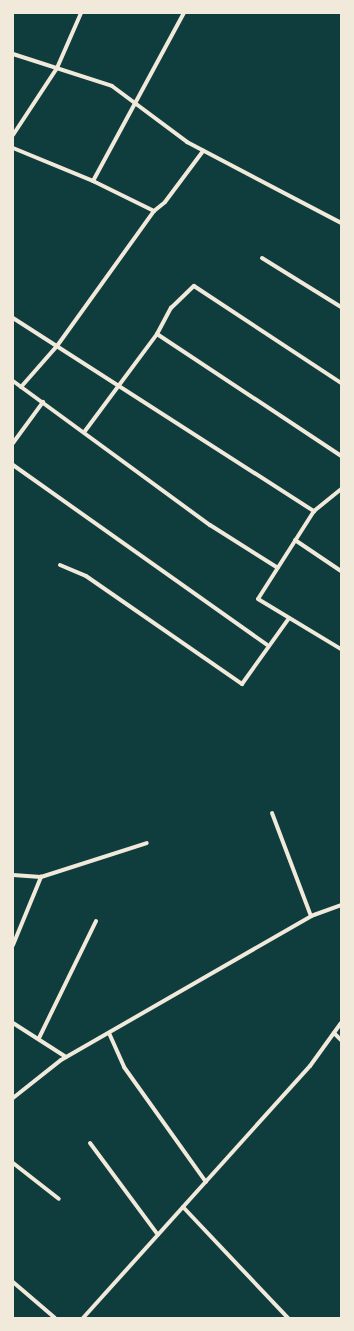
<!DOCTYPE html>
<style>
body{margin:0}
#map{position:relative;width:354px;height:1331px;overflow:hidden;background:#0f3d3e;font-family:Overpass,sans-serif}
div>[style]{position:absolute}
.minor>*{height:4px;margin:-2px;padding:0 2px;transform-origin:2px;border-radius:2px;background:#f1e9da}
span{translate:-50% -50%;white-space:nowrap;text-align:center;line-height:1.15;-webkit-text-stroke:4px #f1e9da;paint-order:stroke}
.frame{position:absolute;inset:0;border:14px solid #f1e9da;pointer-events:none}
</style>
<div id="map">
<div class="minor">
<div style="left:13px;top:54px;width:104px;rotate:17.9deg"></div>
<div style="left:112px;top:86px;width:94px;rotate:36.7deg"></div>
<div style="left:187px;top:142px;width:174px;rotate:27.7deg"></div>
<div style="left:13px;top:135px;width:80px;rotate:-56.7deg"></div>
<div style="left:57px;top:68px;width:60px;rotate:-66.4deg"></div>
<div style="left:13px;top:148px;width:87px;rotate:22.4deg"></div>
<div style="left:93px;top:181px;width:191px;rotate:-61.6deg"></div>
<div style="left:93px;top:181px;width:68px;rotate:26.2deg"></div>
<div style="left:262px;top:258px;width:93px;rotate:31.8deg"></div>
<div style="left:13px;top:318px;width:358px;rotate:32.7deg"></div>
<div style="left:314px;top:511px;width:104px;rotate:122.5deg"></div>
<div style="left:258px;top:599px;width:97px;rotate:31.1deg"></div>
<div style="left:157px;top:334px;width:221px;rotate:33.5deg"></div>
<div style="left:13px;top:381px;width:244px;rotate:36.2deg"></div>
<div style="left:210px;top:525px;width:80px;rotate:32.3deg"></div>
<div style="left:21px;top:387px;width:55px;rotate:-48.7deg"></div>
<div style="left:57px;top:346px;width:166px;rotate:-54.3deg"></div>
<div style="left:154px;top:211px;width:14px;rotate:-39deg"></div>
<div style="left:165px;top:202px;width:64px;rotate:-53.3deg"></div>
<div style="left:85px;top:431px;width:121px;rotate:-53.4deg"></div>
<div style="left:157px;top:334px;width:30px;rotate:-62deg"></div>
<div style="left:171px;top:308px;width:32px;rotate:-44deg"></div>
<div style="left:194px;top:286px;width:176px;rotate:33.4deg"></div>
<div style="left:13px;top:443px;width:51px;rotate:-53.8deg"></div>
<div style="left:13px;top:465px;width:311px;rotate:35.3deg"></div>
<div style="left:314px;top:511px;width:35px;rotate:-39deg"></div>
<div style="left:295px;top:540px;width:55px;rotate:34deg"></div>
<div style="left:60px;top:565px;width:28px;rotate:23deg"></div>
<div style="left:86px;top:576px;width:190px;rotate:34.7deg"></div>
<div style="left:242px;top:684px;width:81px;rotate:-54.5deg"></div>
<div style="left:272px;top:813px;width:110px;rotate:69.3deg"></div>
<div style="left:13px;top:875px;width:28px;rotate:4deg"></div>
<div style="left:41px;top:877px;width:111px;rotate:-17.8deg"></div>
<div style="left:13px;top:945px;width:74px;rotate:-67.6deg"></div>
<div style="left:13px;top:1023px;width:63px;rotate:32.7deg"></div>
<div style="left:109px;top:1033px;width:37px;rotate:66deg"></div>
<div style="left:124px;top:1067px;width:141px;rotate:54.5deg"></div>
<div style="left:334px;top:1033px;width:10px;rotate:45deg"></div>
<div style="left:39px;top:1038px;width:130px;rotate:-64deg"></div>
<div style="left:13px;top:1098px;width:61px;rotate:-38.4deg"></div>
<div style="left:61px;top:1060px;width:289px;rotate:-29.9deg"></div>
<div style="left:311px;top:916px;width:32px;rotate:-20deg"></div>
<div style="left:90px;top:1143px;width:114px;rotate:53.5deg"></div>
<div style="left:13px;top:1163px;width:58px;rotate:38deg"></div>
<div style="left:183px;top:1207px;width:153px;rotate:46.6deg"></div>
<div style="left:13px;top:1282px;width:55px;rotate:40.6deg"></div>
<div style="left:83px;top:1318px;width:339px;rotate:-48deg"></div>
<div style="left:310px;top:1066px;width:53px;rotate:-54.2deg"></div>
</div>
<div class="frame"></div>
</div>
